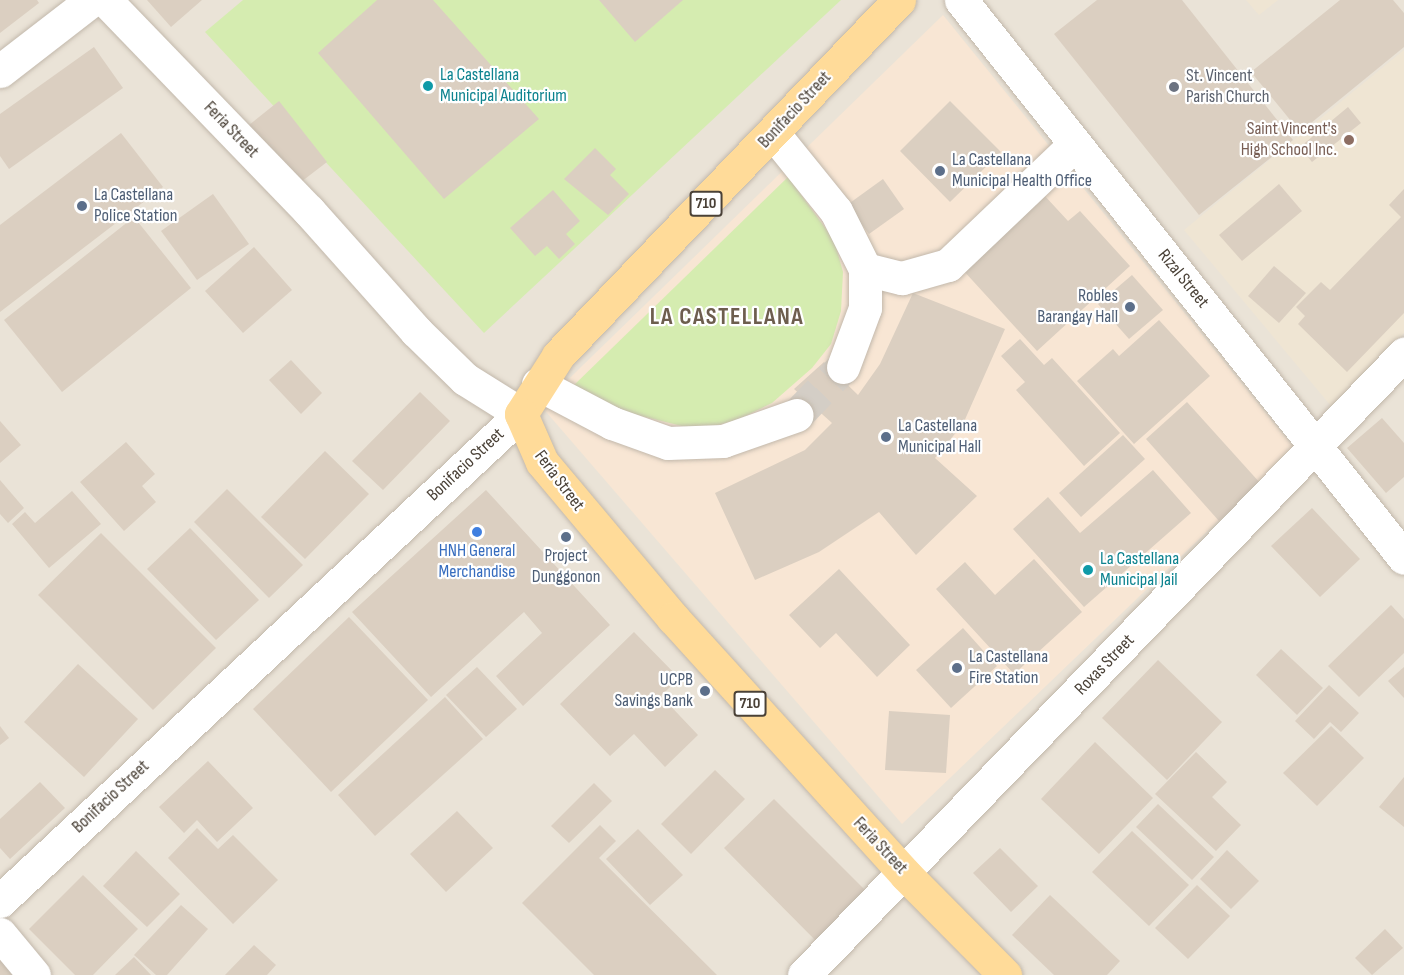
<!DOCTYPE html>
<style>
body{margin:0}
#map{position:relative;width:1404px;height:975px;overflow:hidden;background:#f6f1ea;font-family:"Sofia Sans Condensed",sans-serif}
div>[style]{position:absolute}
.residential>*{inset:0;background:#eae3d7}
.commercial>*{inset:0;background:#f8e6d4}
.education>*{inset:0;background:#efe5d3}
.green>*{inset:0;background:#d5ecb0}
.building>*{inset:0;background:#dbcfc1}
.minor-tunnel>*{height:33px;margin-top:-16.5px;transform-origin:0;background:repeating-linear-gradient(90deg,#d4cec6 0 33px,transparent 0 49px)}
.roads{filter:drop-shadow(0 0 2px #c2b8ab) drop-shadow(0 0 2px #c2b8ab)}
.minor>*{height:33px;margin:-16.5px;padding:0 16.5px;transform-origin:16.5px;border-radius:16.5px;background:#fff}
.major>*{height:33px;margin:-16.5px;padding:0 16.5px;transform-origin:16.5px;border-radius:16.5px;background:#ffdb99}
.dots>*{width:16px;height:16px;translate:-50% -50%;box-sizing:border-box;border:3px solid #fff;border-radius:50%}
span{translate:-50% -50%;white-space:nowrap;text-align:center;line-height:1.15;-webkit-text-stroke:4.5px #fff;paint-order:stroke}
.shield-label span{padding:2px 4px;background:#fff;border:2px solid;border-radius:4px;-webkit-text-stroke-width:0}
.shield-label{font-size:16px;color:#4a4137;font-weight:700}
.culture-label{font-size:18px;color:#0d838f}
.left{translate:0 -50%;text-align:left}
.worship-label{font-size:18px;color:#5b616d}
.street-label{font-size:18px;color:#4a4137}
.education-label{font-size:18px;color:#785e54}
.right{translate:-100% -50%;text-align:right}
.service-label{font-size:18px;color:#4e5e75}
.shop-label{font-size:18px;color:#366cbe}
.district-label{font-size:24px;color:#6d5e4e;font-weight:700;letter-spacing:1.5px}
</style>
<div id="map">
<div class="residential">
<div style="clip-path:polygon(0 0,1404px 0,1404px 975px,0 975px)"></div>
</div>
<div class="commercial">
<div style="clip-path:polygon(943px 15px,1294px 448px,902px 824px,541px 406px)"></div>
</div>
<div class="education">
<div style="clip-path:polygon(1246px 0,1278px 0,1259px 15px)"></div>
<div style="clip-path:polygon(1404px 50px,1404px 333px,1331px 406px,1184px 230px)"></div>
</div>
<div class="green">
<div style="clip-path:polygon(243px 0,841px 0,484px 333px,205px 32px)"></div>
<div style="clip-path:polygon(788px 177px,834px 240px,843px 272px,841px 311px,831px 344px,812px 368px,772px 403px,737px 420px,698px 430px,613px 409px,572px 387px)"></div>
</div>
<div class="building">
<div style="clip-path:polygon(0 0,37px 0,39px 3px,0 33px)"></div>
<div style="clip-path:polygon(147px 0,202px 0,171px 27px)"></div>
<div style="clip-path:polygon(377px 0,433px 0,539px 119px,444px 199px,318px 53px)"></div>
<div style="clip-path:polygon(599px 0,683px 0,635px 42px)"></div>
<div style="clip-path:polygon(1097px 0,1182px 0,1293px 140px,1199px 215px,1054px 34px)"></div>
<div style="clip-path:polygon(1340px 0,1393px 0,1404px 13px,1404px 47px,1300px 132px,1251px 72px)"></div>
<div style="clip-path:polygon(94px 47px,123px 88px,9px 169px,0 156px,0 114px)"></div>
<div style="clip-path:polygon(279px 101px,327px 162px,297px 185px,249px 125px)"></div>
<div style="clip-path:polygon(950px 101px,1001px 152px,950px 202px,900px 151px)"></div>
<div style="clip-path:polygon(1348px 107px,1361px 123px,1312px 162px,1300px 147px)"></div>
<div style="clip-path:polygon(121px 133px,163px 187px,0 312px,0 225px)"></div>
<div style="clip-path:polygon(595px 148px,616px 169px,610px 175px,629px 194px,608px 215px,564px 179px)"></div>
<div style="clip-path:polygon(883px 179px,904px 209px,869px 234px,847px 205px)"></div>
<div style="clip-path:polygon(1279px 184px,1302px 211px,1242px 261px,1219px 235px)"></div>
<div style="clip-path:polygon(1404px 189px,1404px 313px,1347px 372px,1298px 324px,1305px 316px,1296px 307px,1321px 282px,1330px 290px,1401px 217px,1389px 205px)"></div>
<div style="clip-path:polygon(553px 190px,580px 221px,566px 234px,575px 244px,559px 259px,547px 246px,535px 256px,510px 228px)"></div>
<div style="clip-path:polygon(213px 194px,249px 244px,197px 280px,161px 231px)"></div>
<div style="clip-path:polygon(1044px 195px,1068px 221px,1080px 211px,1130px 266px,1037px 351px,962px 269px)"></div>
<div style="clip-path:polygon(134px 217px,191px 288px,62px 392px,4px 320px)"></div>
<div style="clip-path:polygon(254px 247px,292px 290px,243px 333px,205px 291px)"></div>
<div style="clip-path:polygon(1274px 266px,1306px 293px,1279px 323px,1248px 296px)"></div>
<div style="clip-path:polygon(1132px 275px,1163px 310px,1129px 339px,1098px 304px)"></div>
<div style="clip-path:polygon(913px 293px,1005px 329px,963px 424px,935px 458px,977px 496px,916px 555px,879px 512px,819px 552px,755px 580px,715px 493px,805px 450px,832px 423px,794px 389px,824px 362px,858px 395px,880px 364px)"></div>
<div style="clip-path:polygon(1159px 320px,1210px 376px,1134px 444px,1077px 381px,1113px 349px,1119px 356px)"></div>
<div style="clip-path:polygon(1020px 339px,1044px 365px,1052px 358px,1120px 433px,1084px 466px,1016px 390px,1025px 382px,1001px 356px)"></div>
<div style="clip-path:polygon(291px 360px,322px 393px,301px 414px,269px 380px)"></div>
<div style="clip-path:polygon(420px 392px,450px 421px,383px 490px,352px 461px)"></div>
<div style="clip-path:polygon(1187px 402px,1261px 484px,1219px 521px,1146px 439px)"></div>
<div style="clip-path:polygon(1382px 418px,1404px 443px,1404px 477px,1386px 493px,1347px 448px)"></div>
<div style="clip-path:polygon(0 421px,21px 445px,0 463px)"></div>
<div style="clip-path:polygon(1123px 435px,1145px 459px,1081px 517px,1059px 493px)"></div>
<div style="clip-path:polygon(126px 442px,155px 474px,142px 486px,156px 502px,124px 531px,80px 482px)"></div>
<div style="clip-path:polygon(325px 451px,369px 494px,305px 559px,261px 517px)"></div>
<div style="clip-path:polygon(1153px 470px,1191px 513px,1084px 607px,1013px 529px,1048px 497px,1080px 533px)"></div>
<div style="clip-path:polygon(0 480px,24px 508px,8px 523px,0 514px)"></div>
<div style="clip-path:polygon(227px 489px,303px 565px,269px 598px,194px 522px)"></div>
<div style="clip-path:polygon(486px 490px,610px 625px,523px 706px,496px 676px,542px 633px,524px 612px,431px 697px,352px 612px)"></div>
<div style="clip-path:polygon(72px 491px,101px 524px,49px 568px,12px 524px,25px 512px,35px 523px)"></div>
<div style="clip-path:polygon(1312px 508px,1360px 559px,1320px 597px,1271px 546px)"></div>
<div style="clip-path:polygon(190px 528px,259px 600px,216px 640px,147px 569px)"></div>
<div style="clip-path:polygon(101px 533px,216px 648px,153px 710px,38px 595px)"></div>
<div style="clip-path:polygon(1034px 559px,1082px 612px,1014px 674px,936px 589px,965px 562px,995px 595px)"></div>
<div style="clip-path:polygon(839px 569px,910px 645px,877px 677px,836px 633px,820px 648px,789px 615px)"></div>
<div style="clip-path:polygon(1391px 605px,1404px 619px,1404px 653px,1359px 697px,1328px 666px)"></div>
<div style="clip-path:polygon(349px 617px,428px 700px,331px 792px,253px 709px)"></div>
<div style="clip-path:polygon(963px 628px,997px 666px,951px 708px,916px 670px)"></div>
<div style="clip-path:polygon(634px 632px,679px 678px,661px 696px,698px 735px,665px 767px,634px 734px,610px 756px,560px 704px)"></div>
<div style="clip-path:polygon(1281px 649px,1323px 688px,1297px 715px,1256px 675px)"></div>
<div style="clip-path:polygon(1158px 660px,1222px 722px,1167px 780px,1102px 718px)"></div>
<div style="clip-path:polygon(78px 664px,138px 719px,84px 777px,24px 722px)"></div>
<div style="clip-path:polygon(477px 667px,517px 709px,486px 737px,446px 695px)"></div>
<div style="clip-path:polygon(1404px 667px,1404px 698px,1388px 681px)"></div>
<div style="clip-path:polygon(1329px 685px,1359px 713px,1341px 732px,1330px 722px,1314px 739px,1295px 721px)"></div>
<div style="clip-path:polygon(445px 697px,483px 739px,375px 836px,338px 795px)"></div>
<div style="clip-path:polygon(889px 711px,950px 715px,946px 773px,885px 770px)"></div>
<div style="clip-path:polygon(0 726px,9px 738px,0 745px)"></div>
<div style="clip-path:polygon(1331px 726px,1364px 758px,1317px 806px,1283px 773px)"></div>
<div style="clip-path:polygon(1095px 742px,1153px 798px,1099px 854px,1041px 799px)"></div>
<div style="clip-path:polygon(1196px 752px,1227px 782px,1212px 797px,1241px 825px,1216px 851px,1155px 794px)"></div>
<div style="clip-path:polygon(208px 761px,253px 808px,217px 842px,197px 820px,184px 833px,159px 807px)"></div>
<div style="clip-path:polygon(715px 770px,745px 799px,691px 854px,661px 824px)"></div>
<div style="clip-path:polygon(1404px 777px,1404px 827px,1379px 807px)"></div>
<div style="clip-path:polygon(40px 782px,65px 808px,10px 859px,0 848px,0 819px)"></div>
<div style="clip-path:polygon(594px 783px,612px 801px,569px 843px,551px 826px)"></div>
<div style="clip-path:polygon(774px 799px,874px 899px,824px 949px,724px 848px)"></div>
<div style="clip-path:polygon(1158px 804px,1214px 857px,1192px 880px,1136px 827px)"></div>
<div style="clip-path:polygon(457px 811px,493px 848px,446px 892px,410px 854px)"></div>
<div style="clip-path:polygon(600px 825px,616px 841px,599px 858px,717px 975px,594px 975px,522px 903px)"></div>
<div style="clip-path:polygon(197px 828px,218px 849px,233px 835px,278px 880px,233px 924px,168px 858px)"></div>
<div style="clip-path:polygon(638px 829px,683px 875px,650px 905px,606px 859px)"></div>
<div style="clip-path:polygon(1132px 831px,1189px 885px,1149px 926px,1092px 872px)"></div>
<div style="clip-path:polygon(1000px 848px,1038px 886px,1011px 912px,973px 873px)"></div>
<div style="clip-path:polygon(1227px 850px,1259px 881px,1231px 909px,1200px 879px)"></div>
<div style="clip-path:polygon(136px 851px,180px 894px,147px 927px,103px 886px)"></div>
<div style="clip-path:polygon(83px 875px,138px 929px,93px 975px,75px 975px,29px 929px)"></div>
<div style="clip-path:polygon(1197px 885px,1230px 916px,1188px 959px,1155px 928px)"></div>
<div style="clip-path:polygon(1050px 895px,1120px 961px,1107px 975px,1054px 975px,1012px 935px)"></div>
<div style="clip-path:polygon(181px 905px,208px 929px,167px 975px,156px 975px,134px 955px)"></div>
<div style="clip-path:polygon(1385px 929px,1403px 948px,1372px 975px,1355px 958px)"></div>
<div style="clip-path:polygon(254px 945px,276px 965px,267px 975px,225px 975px)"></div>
<div style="clip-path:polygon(0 956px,15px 975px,0 975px)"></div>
<div style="clip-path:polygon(134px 957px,151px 975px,115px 975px)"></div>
</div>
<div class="minor-tunnel">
<div style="left:797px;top:415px;width:66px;rotate:-46.2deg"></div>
</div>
<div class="roads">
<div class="minor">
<div style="left:961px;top:0;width:712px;rotate:51.55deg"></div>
<div style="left:0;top:71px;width:116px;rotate:-37.7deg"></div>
<div style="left:773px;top:133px;width:100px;rotate:51.1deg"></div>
<div style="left:836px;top:211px;width:65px;rotate:63.4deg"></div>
<div style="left:865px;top:269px;width:39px;rotate:90deg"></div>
<div style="left:865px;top:308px;width:63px;rotate:110.4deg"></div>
<div style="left:865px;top:269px;width:38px;rotate:14deg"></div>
<div style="left:902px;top:278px;width:48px;rotate:-15.8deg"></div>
<div style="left:948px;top:265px;width:175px;rotate:-43.6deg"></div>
<div style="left:538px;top:384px;width:84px;rotate:27.8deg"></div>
<div style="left:612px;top:423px;width:59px;rotate:19.7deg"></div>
<div style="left:668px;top:443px;width:55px;rotate:-2.1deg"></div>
<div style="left:723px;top:441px;width:78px;rotate:-19.4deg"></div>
<div style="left:0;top:901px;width:713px;rotate:-43.07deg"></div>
<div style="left:521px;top:414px;width:66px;rotate:-148deg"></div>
<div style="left:465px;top:379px;width:69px;rotate:-135.6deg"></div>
<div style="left:416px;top:331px;width:161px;rotate:-131.7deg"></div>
<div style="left:309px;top:211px;width:293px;rotate:-134deg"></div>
<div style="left:0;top:934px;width:53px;rotate:50.3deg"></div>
<div style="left:804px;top:975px;width:864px;rotate:-45.99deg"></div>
</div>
<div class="major">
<div style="left:899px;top:0;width:493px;rotate:133.8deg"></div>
<div style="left:558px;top:356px;width:69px;rotate:122.5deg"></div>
<div style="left:521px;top:414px;width:52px;rotate:66.4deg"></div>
<div style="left:542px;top:462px;width:204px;rotate:50deg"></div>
<div style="left:673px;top:618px;width:347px;rotate:47.8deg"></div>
<div style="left:906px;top:875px;width:141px;rotate:45.3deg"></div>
</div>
</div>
<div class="dots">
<div style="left:428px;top:86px;background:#0f9aa8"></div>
<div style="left:1174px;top:87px;background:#6b7280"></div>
<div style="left:1349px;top:140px;background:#8d6e63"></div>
<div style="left:940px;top:171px;background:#5c6f8a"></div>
<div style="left:82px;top:206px;background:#5c6f8a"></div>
<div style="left:1130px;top:307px;background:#5c6f8a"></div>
<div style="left:886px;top:437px;background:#5c6f8a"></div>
<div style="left:477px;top:532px;background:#3f7fe0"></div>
<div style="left:566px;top:537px;background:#5c6f8a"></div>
<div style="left:1088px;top:570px;background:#0f9aa8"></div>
<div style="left:957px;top:668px;background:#5c6f8a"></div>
<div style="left:705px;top:691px;background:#5c6f8a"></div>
</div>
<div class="shield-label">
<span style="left:706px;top:204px">710</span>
<span style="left:750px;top:704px">710</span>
</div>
<div class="culture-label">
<span class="left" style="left:440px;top:86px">La Castellana<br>Municipal Auditorium</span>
<span class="left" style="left:1100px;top:570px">La Castellana<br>Municipal Jail</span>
</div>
<div class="worship-label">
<span class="left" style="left:1186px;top:87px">St. Vincent<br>Parish Church</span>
</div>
<div class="street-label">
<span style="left:795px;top:110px;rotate:-47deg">Bonifacio Street</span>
<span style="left:231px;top:130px;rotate:46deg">Feria Street</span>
<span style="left:1183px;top:279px;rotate:51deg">Rizal Street</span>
<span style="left:466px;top:465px;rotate:-43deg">Bonifacio Street</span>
<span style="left:559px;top:481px;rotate:53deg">Feria Street</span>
<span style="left:1105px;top:665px;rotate:-46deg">Roxas Street</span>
<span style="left:111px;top:797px;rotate:-43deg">Bonifacio Street</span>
<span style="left:880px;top:846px;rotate:47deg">Feria Street</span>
</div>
<div class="education-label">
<span class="right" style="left:1337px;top:140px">Saint Vincent's<br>High School Inc.</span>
</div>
<div class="service-label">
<span class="left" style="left:952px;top:171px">La Castellana<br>Municipal Health Office</span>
<span class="left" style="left:94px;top:206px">La Castellana<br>Police Station</span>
<span class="right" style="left:1118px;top:307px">Robles<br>Barangay Hall</span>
<span class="left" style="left:898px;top:437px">La Castellana<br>Municipal Hall</span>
<span style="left:566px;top:567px">Project<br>Dunggonon</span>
<span class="left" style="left:969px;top:668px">La Castellana<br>Fire Station</span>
<span class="right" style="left:693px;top:691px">UCPB<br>Savings Bank</span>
</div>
<div class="shop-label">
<span style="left:477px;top:562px">HNH General<br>Merchandise</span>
</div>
<div class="district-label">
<span style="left:727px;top:317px">LA CASTELLANA</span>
</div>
</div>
